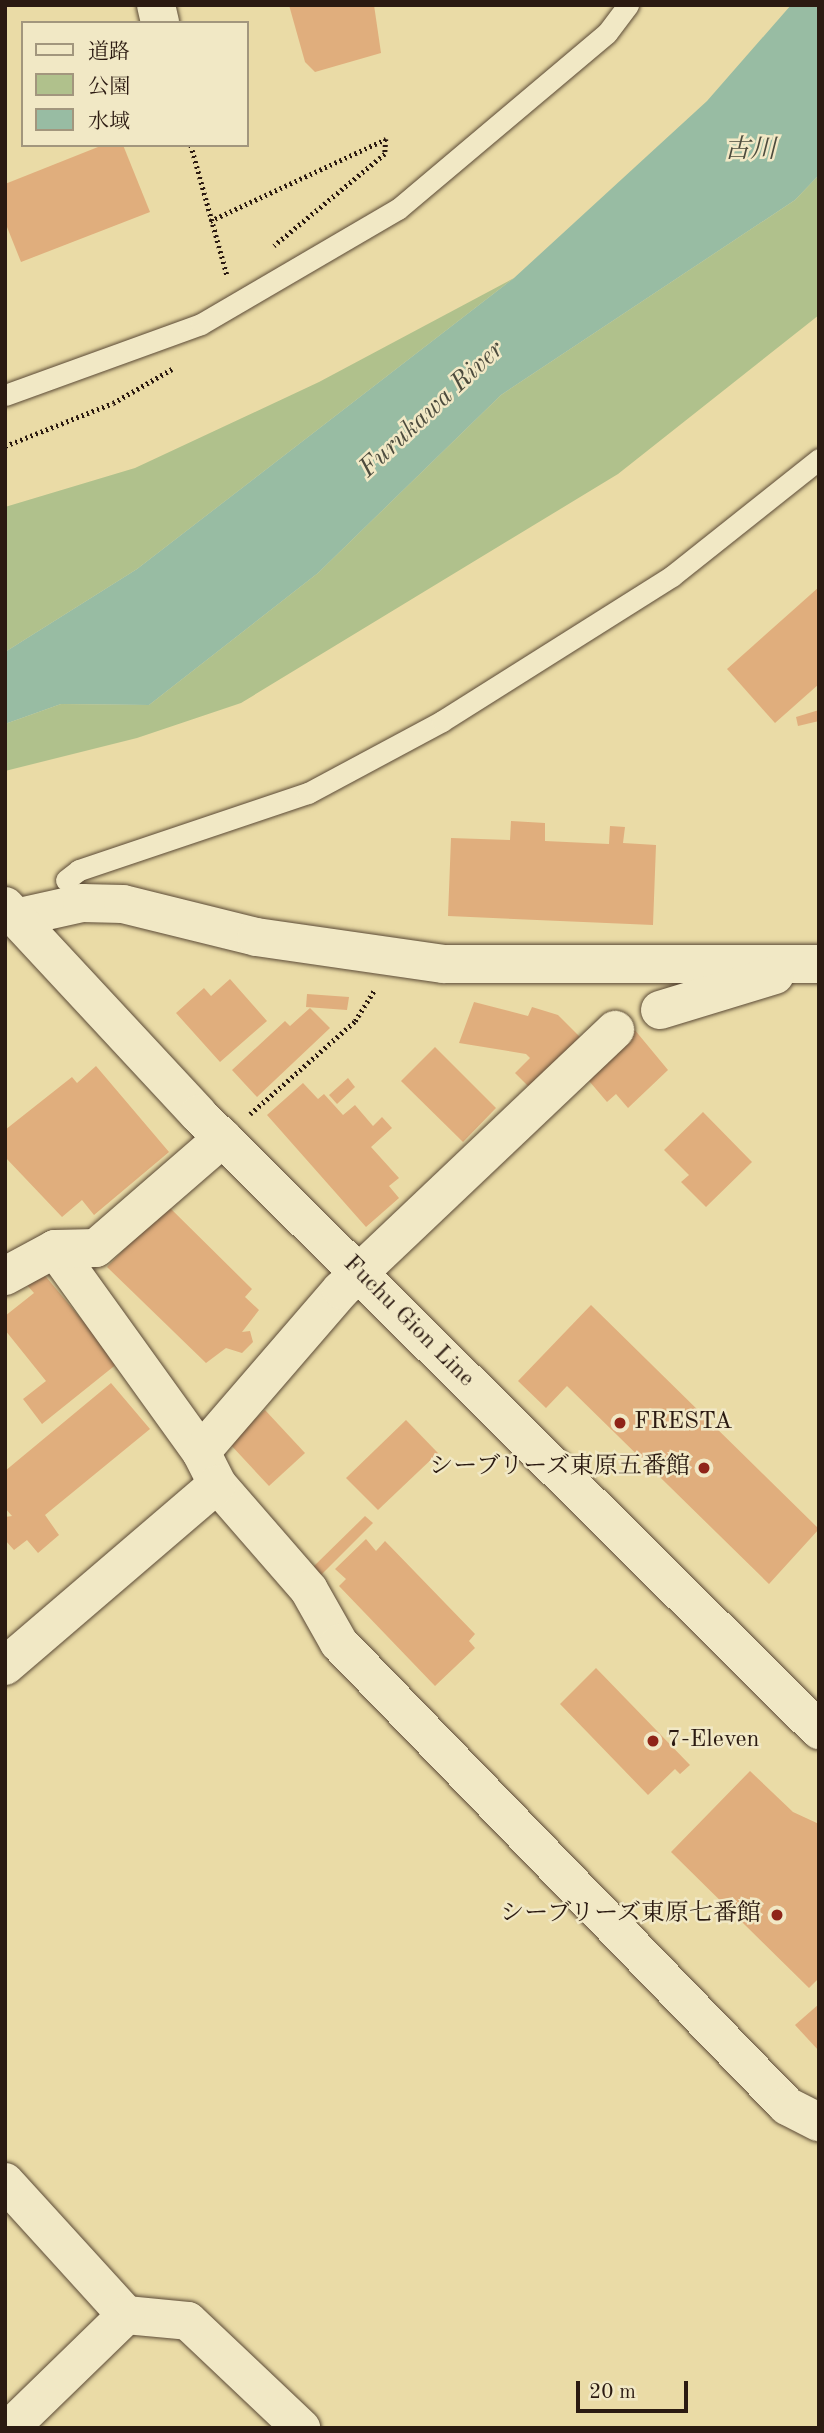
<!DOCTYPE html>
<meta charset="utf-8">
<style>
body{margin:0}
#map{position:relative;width:824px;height:2433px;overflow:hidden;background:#eadba6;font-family:"Old Standard TT","Noto Serif JP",serif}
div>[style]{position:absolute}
.green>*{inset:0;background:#b0c18c}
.water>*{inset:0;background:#98bca3}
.building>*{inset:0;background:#e0ae7d}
.path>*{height:4.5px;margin-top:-2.25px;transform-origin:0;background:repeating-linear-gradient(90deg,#2b1a11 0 2px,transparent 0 5.5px)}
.roads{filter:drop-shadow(0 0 2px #5b4a36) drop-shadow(0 0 2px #5b4a36)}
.service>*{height:21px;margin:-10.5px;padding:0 10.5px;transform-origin:10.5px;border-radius:10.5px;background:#f1e8c5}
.minor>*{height:38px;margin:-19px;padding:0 19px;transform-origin:19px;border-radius:19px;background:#f1e8c5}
.secondary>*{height:38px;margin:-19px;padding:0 19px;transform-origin:19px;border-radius:19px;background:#f1e8c5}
.dots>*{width:19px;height:19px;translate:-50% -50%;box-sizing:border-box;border:4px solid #f1e8c5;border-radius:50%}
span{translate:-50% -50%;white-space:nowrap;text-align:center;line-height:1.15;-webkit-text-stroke:5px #f1e8c5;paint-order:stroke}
.street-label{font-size:24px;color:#2b1a11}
.poi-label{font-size:24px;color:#2b1a11}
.left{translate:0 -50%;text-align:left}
.right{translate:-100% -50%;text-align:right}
.water-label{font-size:26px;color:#4c4b3d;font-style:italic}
.frame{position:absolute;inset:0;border:7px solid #2b1a11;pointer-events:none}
.legend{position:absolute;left:21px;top:21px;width:228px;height:126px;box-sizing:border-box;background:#f1e8c5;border:2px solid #a2967d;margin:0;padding:9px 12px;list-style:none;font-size:21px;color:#2b1a11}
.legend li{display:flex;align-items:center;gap:14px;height:35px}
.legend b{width:35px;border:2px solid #a2967d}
.scale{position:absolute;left:576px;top:2381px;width:112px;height:32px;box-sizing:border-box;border:4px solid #2b1a11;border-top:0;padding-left:9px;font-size:21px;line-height:24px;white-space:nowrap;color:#2b1a11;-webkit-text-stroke:5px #f1e8c5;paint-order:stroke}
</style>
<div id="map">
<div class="green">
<div style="clip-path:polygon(819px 175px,819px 315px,618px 474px,241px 703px,137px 738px,5px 771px,5px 724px,61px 704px,149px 705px,318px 573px,501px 395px,795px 200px)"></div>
<div style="clip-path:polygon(514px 278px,137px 569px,5px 652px,5px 507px,135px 468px,319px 382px)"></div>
</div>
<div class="water">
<div style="clip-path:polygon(791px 5px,819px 5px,819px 175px,795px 200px,501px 395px,318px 573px,149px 705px,61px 704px,5px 724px,5px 652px,137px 569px,514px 278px,707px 101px)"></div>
</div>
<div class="building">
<div style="clip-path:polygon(289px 5px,374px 5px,381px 53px,315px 72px,305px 62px)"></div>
<div style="clip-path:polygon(103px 145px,123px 145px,150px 212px,21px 262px,5px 222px,5px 184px)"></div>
<div style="clip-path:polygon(819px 587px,819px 684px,775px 723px,727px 669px)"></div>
<div style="clip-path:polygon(819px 710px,819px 721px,798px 726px,796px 717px)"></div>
<div style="clip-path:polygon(511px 821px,545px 823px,545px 841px,609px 844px,610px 826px,625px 827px,623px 843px,656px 845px,653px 925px,448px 916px,451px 838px,510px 840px)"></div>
<div style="clip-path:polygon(230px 979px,267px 1021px,220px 1062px,176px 1013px,204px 988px,211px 996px)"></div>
<div style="clip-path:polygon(307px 994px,349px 997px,347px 1010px,306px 1007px)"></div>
<div style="clip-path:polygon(474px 1002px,528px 1016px,532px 1007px,558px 1015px,581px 1038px,531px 1089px,515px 1073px,530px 1058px,526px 1054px,459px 1043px)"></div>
<div style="clip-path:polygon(310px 1008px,330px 1028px,257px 1097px,232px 1070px,285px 1021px,290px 1026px)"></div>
<div style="clip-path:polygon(634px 1029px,668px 1070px,628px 1108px,616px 1094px,607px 1102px,584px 1075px)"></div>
<div style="clip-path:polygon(435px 1047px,496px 1108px,463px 1142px,401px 1081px)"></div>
<div style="clip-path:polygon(96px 1066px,169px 1152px,94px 1215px,82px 1200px,62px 1217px,5px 1157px,5px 1130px,72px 1077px,77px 1083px)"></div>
<div style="clip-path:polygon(348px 1078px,355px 1087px,337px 1104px,329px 1095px)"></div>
<div style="clip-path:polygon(303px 1083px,318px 1099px,324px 1094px,343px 1115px,355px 1105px,373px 1126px,382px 1117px,392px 1128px,371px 1147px,399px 1178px,389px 1186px,399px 1198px,366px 1227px,267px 1115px)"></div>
<div style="clip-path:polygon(703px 1112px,752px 1162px,706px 1207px,681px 1182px,689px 1175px,664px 1150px)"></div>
<div style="clip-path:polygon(167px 1205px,252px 1289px,245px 1297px,259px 1310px,242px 1332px,250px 1331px,253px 1342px,242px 1353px,226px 1348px,206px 1363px,107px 1267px)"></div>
<div style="clip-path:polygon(42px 1272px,118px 1363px,42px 1424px,23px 1399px,46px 1381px,5px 1330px,5px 1316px,34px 1293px,27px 1285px)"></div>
<div style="clip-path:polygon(591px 1305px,819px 1529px,769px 1584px,567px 1386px,546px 1408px,518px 1381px)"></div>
<div style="clip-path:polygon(111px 1383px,150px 1429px,45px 1515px,59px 1535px,38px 1553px,27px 1540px,14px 1550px,5px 1540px,5px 1517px,12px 1516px,5px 1508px,5px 1471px)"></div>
<div style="clip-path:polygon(265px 1410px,305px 1453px,269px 1486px,229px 1443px)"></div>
<div style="clip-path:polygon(406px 1420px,438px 1453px,378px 1510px,346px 1478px)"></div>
<div style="clip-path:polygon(365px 1516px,373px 1523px,320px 1576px,312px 1568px)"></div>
<div style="clip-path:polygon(366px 1539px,376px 1551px,385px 1541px,475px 1634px,469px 1641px,475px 1648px,435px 1686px,339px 1586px,346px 1579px,335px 1569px)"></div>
<div style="clip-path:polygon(596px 1668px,690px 1765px,680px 1774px,675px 1769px,648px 1795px,560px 1704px)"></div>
<div style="clip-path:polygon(750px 1771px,793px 1812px,819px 1824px,819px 1978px,809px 1988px,671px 1852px)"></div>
<div style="clip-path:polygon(819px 2004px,819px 2051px,795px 2025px)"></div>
</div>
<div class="path">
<div style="left:191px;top:145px;width:135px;rotate:74.5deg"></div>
<div style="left:210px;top:221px;width:194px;rotate:-25deg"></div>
<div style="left:386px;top:139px;width:15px;rotate:94deg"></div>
<div style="left:385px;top:154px;width:144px;rotate:140.3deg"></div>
<div style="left:5px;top:446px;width:116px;rotate:-21.7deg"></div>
<div style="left:113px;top:403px;width:68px;rotate:-30deg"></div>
<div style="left:250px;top:1114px;width:140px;rotate:-41.5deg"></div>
<div style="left:355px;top:1021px;width:36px;rotate:-58deg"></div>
</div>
<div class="roads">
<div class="service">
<div style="left:5px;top:395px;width:208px;rotate:-19.9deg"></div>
<div style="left:201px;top:324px;width:228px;rotate:-30.3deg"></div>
<div style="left:398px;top:209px;width:273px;rotate:-40.1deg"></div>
<div style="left:607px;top:33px;width:35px;rotate:-53deg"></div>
<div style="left:66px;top:880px;width:16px;rotate:-38deg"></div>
<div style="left:79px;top:870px;width:242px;rotate:-18.6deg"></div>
<div style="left:308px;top:793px;width:152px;rotate:-28.2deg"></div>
<div style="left:442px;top:721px;width:272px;rotate:-32.2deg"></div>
<div style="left:672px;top:576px;width:188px;rotate:-38.5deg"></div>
</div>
<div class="minor">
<div style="left:156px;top:5px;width:18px;rotate:77deg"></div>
<div style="left:15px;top:918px;width:69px;rotate:-12.6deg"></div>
<div style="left:82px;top:903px;width:41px;rotate:1.4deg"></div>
<div style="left:123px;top:904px;width:137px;rotate:13.9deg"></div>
<div style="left:256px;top:937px;width:189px;rotate:8.2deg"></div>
<div style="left:443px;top:964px;width:376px"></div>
<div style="left:660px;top:1010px;width:120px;rotate:-16.9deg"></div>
<div style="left:55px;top:1249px;width:250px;rotate:54.3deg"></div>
<div style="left:201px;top:1452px;width:36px;rotate:63deg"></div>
<div style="left:217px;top:1484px;width:140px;rotate:49deg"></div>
<div style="left:309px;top:1590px;width:61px;rotate:60.5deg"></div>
<div style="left:339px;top:1643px;width:644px;rotate:45.94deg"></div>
<div style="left:787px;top:2106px;width:36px;rotate:27deg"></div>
<div style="left:5px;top:1276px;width:57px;rotate:-28.4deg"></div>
<div style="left:55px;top:1249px;width:41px;rotate:-1.4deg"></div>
<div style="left:96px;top:1248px;width:168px;rotate:-40.9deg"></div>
<div style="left:201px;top:1452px;width:214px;rotate:-49.2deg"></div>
<div style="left:341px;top:1290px;width:378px;rotate:-43.5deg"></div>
<div style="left:5px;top:1666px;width:279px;rotate:-40.6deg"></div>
<div style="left:5px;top:2182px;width:180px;rotate:47.7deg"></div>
<div style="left:126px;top:2315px;width:62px;rotate:5.5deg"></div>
<div style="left:188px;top:2321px;width:156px;rotate:43.4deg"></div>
<div style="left:10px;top:2428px;width:162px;rotate:-44.2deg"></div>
</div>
<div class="secondary">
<div style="left:5px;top:906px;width:284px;rotate:47.1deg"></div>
<div style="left:198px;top:1114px;width:875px;rotate:44.77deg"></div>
</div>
</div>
<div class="dots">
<div style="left:620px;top:1423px;background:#8f2418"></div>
<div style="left:704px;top:1468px;background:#8f2418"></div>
<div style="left:653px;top:1741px;background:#8f2418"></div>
<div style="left:777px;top:1915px;background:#8f2418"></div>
</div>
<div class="street-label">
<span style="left:408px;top:1322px;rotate:45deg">Fuchu Gion Line</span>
</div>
<div class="poi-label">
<span class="left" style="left:634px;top:1423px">FRESTA</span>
<span class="right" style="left:690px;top:1468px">シーブリーズ東原五番館</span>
<span class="left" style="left:667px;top:1741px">7-Eleven</span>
<span class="right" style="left:761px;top:1915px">シーブリーズ東原七番館</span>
</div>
<div class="water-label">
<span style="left:750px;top:151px">古川</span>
<span style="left:432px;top:410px;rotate:-43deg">Furukawa River</span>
</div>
<div class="frame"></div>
<ul class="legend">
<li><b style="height:9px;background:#f1e8c5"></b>道路</li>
<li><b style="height:19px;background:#b0c18c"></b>公園</li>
<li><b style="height:19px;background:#98bca3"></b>水域</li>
</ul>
<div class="scale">20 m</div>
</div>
